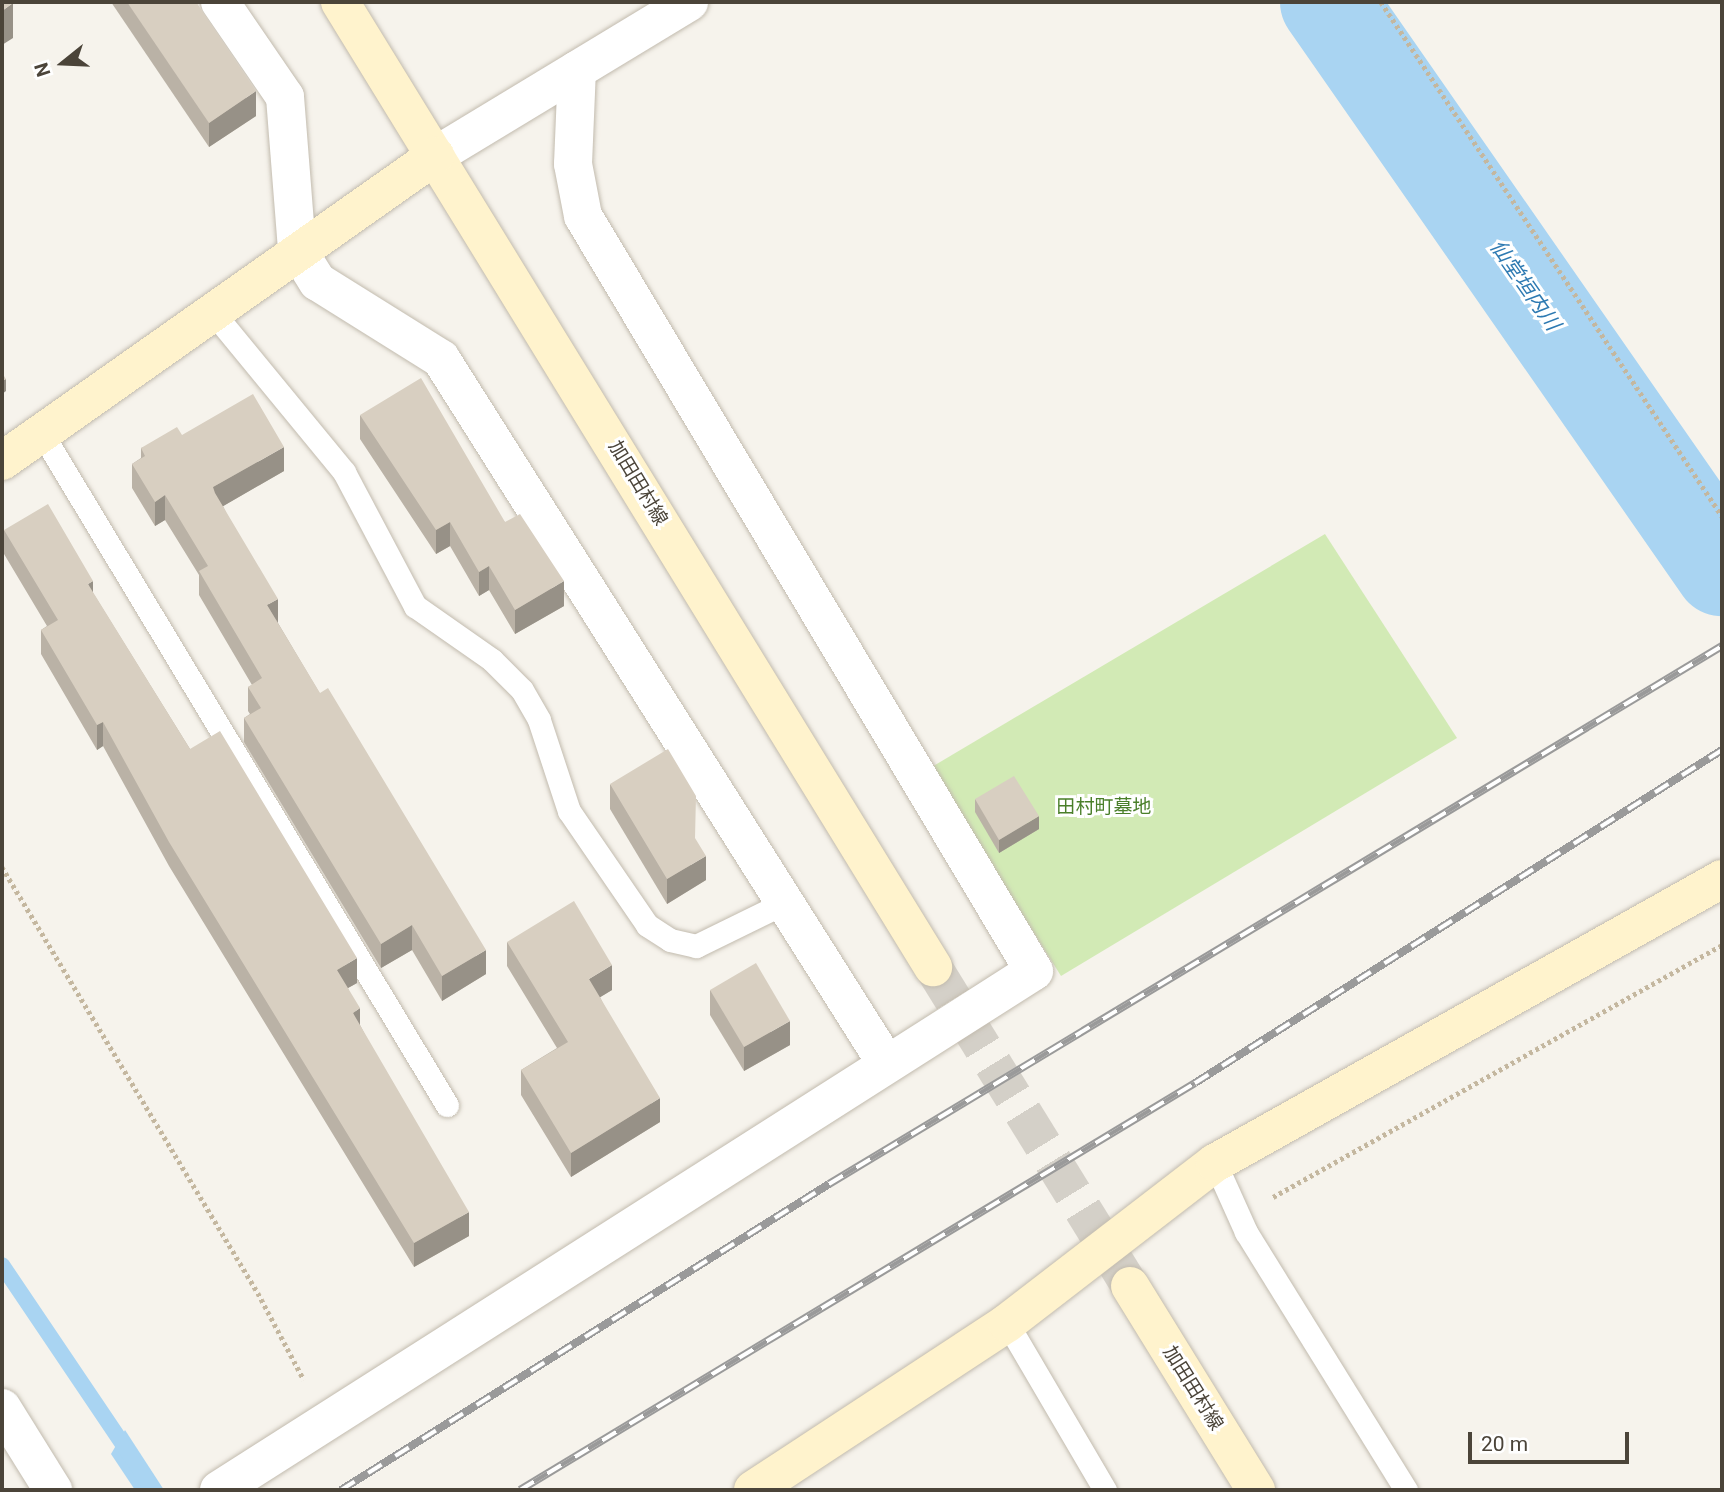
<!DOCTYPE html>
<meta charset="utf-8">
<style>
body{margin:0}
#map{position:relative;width:1724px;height:1492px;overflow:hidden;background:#f6f3ec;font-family:Roboto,"Noto Sans JP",sans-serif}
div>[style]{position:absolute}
.green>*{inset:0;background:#d2eab5}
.water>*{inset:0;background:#a9d4f2}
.stream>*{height:16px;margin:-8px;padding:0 8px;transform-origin:8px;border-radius:8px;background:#a9d4f2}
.river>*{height:96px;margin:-48px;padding:0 48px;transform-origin:48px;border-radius:48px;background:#a9d4f2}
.secondary-tunnel>*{height:38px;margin-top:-19px;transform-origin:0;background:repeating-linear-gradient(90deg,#d4d0c8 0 38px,transparent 0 57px)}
.path>*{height:4.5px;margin-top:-2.25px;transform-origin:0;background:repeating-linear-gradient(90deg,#c4b79f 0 3.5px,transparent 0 7px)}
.roads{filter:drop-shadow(0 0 2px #c2bbae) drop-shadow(0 0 2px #c2bbae)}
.lane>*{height:23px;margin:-11.5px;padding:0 11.5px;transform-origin:11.5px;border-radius:11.5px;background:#fff}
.street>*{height:38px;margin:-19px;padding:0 19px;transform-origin:19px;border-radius:19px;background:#fff}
.secondary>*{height:38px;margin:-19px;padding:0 19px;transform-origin:19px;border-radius:19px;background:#fff3cd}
.rail>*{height:8px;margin-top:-4px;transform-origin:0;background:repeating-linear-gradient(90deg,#fff 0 16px,#9a9a9a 0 32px);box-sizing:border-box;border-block:2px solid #9a9a9a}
.wall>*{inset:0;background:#bab2a6}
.shaded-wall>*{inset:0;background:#979187}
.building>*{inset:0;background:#d8cfc1}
span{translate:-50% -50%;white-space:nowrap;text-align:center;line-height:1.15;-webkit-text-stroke:6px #fff;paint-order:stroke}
.street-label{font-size:19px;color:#4b4439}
.park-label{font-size:19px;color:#4a7f2a}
.water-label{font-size:21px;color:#2e7ab2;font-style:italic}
.frame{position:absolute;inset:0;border:4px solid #4b4439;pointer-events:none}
.north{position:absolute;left:28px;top:28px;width:70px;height:70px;-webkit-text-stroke:5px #fff;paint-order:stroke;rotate:252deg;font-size:19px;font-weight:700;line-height:28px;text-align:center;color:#4b4439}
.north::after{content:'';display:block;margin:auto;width:24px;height:32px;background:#4b4439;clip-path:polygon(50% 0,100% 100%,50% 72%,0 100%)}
.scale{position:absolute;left:1468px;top:1432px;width:161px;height:32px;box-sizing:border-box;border:4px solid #4b4439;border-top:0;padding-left:9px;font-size:21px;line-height:24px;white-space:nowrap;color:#4b4439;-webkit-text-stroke:5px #fff;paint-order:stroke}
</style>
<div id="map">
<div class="green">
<div style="clip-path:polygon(1325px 534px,1457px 738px,1061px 976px,930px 768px)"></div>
</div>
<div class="water">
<div style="clip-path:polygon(125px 1430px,164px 1490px,135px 1490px,111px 1454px)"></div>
</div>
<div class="stream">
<div style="left:2px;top:1265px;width:272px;rotate:56deg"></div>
</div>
<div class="river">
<div style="left:1328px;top:2px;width:690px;rotate:55.16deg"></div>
</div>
<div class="secondary-tunnel">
<div style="left:933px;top:967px;width:375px;rotate:58.3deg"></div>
</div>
<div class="path">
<div style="left:1381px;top:2px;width:617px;rotate:56.44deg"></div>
<div style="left:2px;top:867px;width:497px;rotate:59deg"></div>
<div style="left:258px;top:1293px;width:98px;rotate:62.1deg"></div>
<div style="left:1273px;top:1197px;width:515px;rotate:-29.3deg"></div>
</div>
<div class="roads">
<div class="lane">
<div style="left:211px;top:310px;width:210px;rotate:50.6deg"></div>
<div style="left:344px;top:472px;width:152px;rotate:62.1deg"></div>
<div style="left:415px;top:606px;width:94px;rotate:35deg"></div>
<div style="left:492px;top:660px;width:42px;rotate:45deg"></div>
<div style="left:522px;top:690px;width:34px;rotate:60deg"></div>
<div style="left:539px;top:720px;width:96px;rotate:71.8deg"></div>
<div style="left:569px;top:811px;width:138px;rotate:55.6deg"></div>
<div style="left:647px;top:925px;width:27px;rotate:33deg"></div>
<div style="left:670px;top:940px;width:27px;rotate:13deg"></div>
<div style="left:696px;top:946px;width:102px;rotate:-26.1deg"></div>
<div style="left:41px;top:432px;width:786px;rotate:58.9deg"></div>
<div style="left:1215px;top:1163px;width:76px;rotate:65.8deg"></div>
<div style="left:1246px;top:1232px;width:304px;rotate:58.2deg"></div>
<div style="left:1007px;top:1323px;width:194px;rotate:59.6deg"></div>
</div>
<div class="street">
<div style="left:220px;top:2px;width:115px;rotate:55.6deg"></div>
<div style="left:285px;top:97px;width:152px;rotate:85.5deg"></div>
<div style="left:297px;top:249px;width:39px;rotate:58deg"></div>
<div style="left:318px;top:282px;width:145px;rotate:32deg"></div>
<div style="left:441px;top:359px;width:833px;rotate:57.7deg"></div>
<div style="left:435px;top:156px;width:297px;rotate:-31.2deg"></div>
<div style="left:2px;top:1408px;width:97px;rotate:58.1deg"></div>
<div style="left:219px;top:1490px;width:966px;rotate:-32.49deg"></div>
<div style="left:1034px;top:971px;width:879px;rotate:-120.85deg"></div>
<div style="left:583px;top:216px;width:53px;rotate:-100.9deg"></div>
<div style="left:573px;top:164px;width:94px;rotate:-87.6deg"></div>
</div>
<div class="secondary">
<div style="left:340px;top:2px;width:1133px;rotate:58.43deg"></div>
<div style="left:2px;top:461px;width:530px;rotate:-35.16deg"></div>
<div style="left:1130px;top:1286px;width:240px;rotate:58.3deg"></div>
<div style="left:753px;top:1490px;width:304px;rotate:-33.3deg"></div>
<div style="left:1007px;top:1323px;width:262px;rotate:-37.6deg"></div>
<div style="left:1215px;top:1163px;width:581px;rotate:-29.26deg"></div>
</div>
</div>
<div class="rail">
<div style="left:341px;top:1490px;width:576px;rotate:-32.09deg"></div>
<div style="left:829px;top:1184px;width:1043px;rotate:-31.07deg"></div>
<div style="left:520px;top:1490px;width:788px;rotate:-31.09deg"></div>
<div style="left:1195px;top:1083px;width:623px;rotate:-32.29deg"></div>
</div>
<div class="wall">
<div style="clip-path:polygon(111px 2px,196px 2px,256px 116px,209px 147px)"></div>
<div style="clip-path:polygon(360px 415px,505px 522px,564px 606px,515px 634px,489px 590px,479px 596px,450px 546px,436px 554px,360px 439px)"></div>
<div style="clip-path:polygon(182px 435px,284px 471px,223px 506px,278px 623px,486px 974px,442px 1001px,412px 950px,381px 968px,244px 742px,244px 718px,250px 714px,248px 711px,248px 687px,252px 685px,199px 595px,199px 575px,165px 520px,155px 526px,132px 488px,132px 464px,141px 458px,141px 448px)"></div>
<div style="clip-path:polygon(4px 530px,93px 593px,190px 749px,357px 983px,348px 988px,360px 1025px,469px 1236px,414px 1267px,169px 866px,103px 746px,97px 750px,41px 654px,41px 630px,47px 626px,4px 554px)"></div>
<div style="clip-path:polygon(610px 784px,706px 880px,667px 904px,610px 809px)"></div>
<div style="clip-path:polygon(975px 799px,1039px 829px,999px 853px,975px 812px)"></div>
<div style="clip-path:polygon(507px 942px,612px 990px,600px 997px,660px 1122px,571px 1177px,521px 1095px,521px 1070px,557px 1048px,507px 966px)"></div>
<div style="clip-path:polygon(710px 990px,790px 1045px,744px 1071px,710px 1015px)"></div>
</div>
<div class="shaded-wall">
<div style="clip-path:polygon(13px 3px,13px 38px,2px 45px,2px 11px)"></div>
<div style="clip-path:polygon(256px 91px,256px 116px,209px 147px,209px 123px)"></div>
<div style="clip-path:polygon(6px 379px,6px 391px,2px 394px,2px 381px)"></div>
<div style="clip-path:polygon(284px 447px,284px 471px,213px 512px,213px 487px)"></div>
<div style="clip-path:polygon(165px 495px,165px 520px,155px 526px,155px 502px)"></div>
<div style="clip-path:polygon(450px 522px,450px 546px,436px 554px,436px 530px)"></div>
<div style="clip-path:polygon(489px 566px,489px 590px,479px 596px,479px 572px)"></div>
<div style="clip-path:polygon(93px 581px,93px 605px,88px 584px)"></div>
<div style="clip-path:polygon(564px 581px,564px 606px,515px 634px,515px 610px)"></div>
<div style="clip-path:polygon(278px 599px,278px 623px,267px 605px)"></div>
<div style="clip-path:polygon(103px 722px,103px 746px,97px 750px,97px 725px)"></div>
<div style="clip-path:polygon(1039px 816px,1039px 829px,999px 853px,999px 840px)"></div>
<div style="clip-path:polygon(706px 856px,706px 880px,667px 904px,667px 879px)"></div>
<div style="clip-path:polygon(412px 925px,412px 950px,381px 968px,381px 944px)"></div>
<div style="clip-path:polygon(486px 950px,486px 974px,442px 1001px,442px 976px)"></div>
<div style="clip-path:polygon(357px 958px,357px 983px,337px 994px,337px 970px)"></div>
<div style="clip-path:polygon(612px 965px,612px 990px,589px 1004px,589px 979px)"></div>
<div style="clip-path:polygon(360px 1008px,360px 1032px,353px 1013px)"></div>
<div style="clip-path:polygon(790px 1021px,790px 1045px,744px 1071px,744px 1047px)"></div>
<div style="clip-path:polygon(660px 1098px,660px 1122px,571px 1177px,571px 1153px)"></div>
<div style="clip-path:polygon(469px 1212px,469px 1236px,414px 1267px,414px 1243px)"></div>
</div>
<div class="building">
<div style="clip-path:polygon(2px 2px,12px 2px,13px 3px,2px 11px)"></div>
<div style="clip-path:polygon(127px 2px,196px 2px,256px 91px,209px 123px)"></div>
<div style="clip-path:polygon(2px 373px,6px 379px,2px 381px)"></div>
<div style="clip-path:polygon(421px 378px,505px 522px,520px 514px,564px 581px,515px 610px,489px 566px,479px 572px,450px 522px,436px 530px,360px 415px)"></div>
<div style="clip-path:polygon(253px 394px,284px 447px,213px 487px,215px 493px,278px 599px,267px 605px,320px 693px,328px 688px,486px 950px,442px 976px,412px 925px,381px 944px,244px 718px,261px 708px,248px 687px,262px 678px,199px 571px,208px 566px,165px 495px,155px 502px,132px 464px,145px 456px,141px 448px,177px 427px,182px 435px)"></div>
<div style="clip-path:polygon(48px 504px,93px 581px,88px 584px,190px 749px,220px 731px,357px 958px,337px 970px,360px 1008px,353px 1013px,469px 1212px,414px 1243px,169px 842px,103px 722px,97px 725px,41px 630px,58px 620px,4px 530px)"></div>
<div style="clip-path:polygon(668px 749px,696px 796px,695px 838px,706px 856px,667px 879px,610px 784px)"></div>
<div style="clip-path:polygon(1014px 776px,1039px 816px,999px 840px,975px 799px)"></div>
<div style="clip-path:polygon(574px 901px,612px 965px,589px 979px,660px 1098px,571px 1153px,521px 1070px,568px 1042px,507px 942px)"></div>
<div style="clip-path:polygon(756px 963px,790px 1021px,744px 1047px,710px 990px)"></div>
</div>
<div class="street-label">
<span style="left:638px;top:483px;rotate:59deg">加田田村線</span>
<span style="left:1193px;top:1388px;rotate:58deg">加田田村線</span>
</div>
<div class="park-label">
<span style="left:1104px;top:807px">田村町墓地</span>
</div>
<div class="water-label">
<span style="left:1525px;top:285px;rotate:55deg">仙堂垣内川</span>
</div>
<div class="frame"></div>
<div class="north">N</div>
<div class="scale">20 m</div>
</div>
